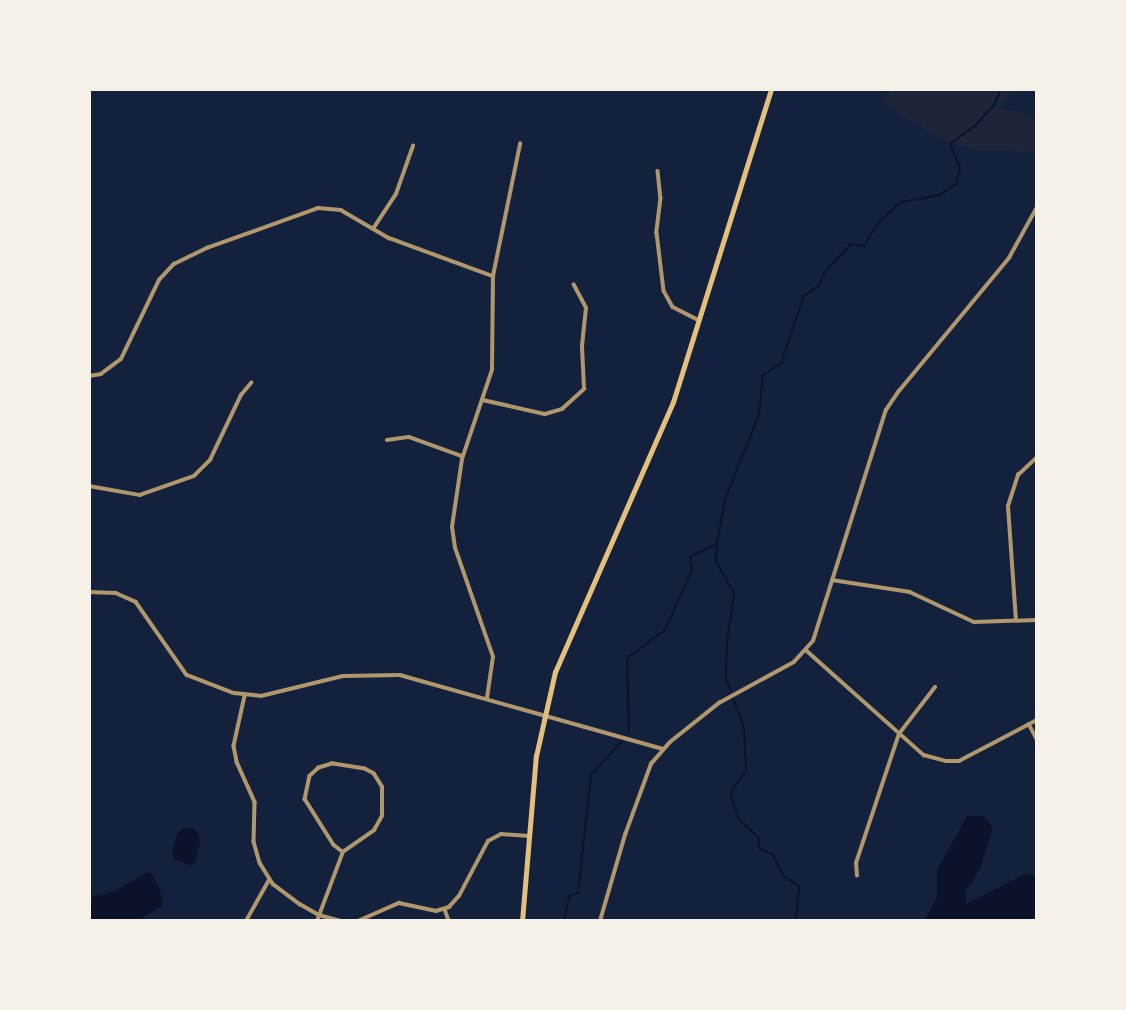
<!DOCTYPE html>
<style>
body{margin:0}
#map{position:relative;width:1126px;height:1010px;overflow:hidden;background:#14213d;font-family:"Alegreya Sans",sans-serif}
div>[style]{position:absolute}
.green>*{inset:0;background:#1d2539}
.water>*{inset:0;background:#0b132b}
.stream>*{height:2px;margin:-1px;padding:0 1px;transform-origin:1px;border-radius:1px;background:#0b132b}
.minor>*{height:3.5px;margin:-1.75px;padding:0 1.75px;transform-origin:1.75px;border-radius:1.75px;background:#b1986c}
.tertiary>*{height:3.5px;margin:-1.75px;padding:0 1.75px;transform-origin:1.75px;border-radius:1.75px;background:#b1986c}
.primary>*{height:5px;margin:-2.5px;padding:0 2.5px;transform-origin:2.5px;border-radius:2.5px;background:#e5c07b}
span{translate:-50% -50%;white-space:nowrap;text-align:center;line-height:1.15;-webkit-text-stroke:7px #f6f1e7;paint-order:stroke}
.frame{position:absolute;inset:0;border:91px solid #f6f1e7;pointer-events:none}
</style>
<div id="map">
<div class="green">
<div style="clip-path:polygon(893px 89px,1015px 89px,999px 108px,1037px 117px,1037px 154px,1011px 150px,977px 150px,945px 142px,881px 101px)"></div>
</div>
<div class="water">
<div style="clip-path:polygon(967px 816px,983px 816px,993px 828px,980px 869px,966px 891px,966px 904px,1027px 873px,1037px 877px,1037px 921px,924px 921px,937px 897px,937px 870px)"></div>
<div style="clip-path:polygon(184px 828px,193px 828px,199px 835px,200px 844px,195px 862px,191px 866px,175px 860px,172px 854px,177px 834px)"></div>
<div style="clip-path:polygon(150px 871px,160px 889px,163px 905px,137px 921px,89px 921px,93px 896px,112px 892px)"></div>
</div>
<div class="stream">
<div style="left:717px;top:545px;width:16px;rotate:94deg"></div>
<div style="left:716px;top:561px;width:38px;rotate:61deg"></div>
<div style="left:734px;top:594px;width:49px;rotate:98.3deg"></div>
<div style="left:727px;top:642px;width:37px;rotate:92deg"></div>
<div style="left:726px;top:679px;width:11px;rotate:68deg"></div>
<div style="left:733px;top:698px;width:33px;rotate:70deg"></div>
<div style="left:744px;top:729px;width:42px;rotate:87.3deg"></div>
<div style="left:746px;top:771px;width:21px;rotate:127deg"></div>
<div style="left:733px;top:788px;width:9px;rotate:103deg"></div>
<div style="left:731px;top:797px;width:23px;rotate:70deg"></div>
<div style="left:739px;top:819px;width:26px;rotate:43deg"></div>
<div style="left:758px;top:837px;width:12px;rotate:81deg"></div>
<div style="left:760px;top:849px;width:14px;rotate:25deg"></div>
<div style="left:773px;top:855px;width:22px;rotate:63deg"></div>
<div style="left:783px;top:875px;width:20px;rotate:37deg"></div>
<div style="left:799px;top:887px;width:34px;rotate:95deg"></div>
<div style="left:629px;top:733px;width:75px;rotate:-91.5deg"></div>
<div style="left:627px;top:658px;width:47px;rotate:-36.4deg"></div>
<div style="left:665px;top:630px;width:66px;rotate:-65.8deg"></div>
<div style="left:692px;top:570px;width:13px;rotate:-99deg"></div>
<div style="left:690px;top:557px;width:30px;rotate:-27deg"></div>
<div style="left:717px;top:543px;width:45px;rotate:-79.7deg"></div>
<div style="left:725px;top:499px;width:91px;rotate:-68deg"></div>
<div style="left:759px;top:415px;width:40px;rotate:-84.3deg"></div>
<div style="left:763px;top:375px;width:22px;rotate:-34deg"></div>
<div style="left:781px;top:363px;width:71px;rotate:-71.1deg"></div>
<div style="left:804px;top:296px;width:19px;rotate:-36deg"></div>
<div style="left:819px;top:285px;width:14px;rotate:-65deg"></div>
<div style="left:825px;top:272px;width:38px;rotate:-47deg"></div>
<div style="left:851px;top:244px;width:13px;rotate:9deg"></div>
<div style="left:864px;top:246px;width:26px;rotate:-59deg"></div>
<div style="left:877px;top:224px;width:33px;rotate:-43deg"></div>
<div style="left:901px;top:202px;width:40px;rotate:-10deg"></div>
<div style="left:940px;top:195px;width:19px;rotate:-35deg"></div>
<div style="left:956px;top:184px;width:16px;rotate:-76deg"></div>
<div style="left:960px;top:168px;width:26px;rotate:-113deg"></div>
<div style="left:950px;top:144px;width:31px;rotate:-36deg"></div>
<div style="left:975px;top:126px;width:30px;rotate:-48deg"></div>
<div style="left:995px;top:104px;width:16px;rotate:-68deg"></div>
<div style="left:564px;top:921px;width:25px;rotate:-78deg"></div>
<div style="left:569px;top:897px;width:10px;rotate:-24deg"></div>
<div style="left:578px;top:893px;width:119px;rotate:-83.7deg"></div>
<div style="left:591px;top:775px;width:46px;rotate:-47.6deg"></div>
</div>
<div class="minor">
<div style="left:658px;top:171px;width:27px;rotate:84deg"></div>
<div style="left:661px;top:198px;width:35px;rotate:97deg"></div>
<div style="left:657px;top:233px;width:58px;rotate:83.1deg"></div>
<div style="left:664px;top:291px;width:18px;rotate:61deg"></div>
<div style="left:673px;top:307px;width:29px;rotate:27deg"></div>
<div style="left:373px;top:229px;width:42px;rotate:-56.7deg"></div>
<div style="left:396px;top:194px;width:51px;rotate:-70.5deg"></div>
<div style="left:89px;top:376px;width:12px;rotate:-9deg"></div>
<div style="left:101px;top:374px;width:25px;rotate:-37deg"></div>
<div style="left:121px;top:359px;width:88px;rotate:-64.3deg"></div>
<div style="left:159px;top:280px;width:22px;rotate:-47deg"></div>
<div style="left:174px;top:264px;width:37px;rotate:-26deg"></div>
<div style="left:207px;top:248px;width:118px;rotate:-19.8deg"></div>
<div style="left:318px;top:208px;width:23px;rotate:5deg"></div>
<div style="left:341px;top:210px;width:56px;rotate:30.3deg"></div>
<div style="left:389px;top:238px;width:111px;rotate:20.1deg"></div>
<div style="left:483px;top:400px;width:64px;rotate:12.7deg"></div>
<div style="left:545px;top:414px;width:18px;rotate:-16deg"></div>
<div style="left:562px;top:409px;width:30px;rotate:-42deg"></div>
<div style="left:584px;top:389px;width:43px;rotate:-92.7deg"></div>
<div style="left:582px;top:346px;width:38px;rotate:-84deg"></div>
<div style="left:586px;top:308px;width:26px;rotate:-118deg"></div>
<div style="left:387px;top:440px;width:22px;rotate:-8deg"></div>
<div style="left:409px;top:437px;width:56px;rotate:19.7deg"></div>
<div style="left:89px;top:486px;width:52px;rotate:10deg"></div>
<div style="left:140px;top:495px;width:57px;rotate:-19.4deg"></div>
<div style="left:194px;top:476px;width:23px;rotate:-45deg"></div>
<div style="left:210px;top:460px;width:72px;rotate:-64.5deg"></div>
<div style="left:241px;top:395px;width:16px;rotate:-50deg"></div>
<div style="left:832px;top:580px;width:79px;rotate:8.7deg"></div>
<div style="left:910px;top:592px;width:71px;rotate:25.1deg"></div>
<div style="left:974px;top:622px;width:63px;rotate:-1.8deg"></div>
<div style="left:89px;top:592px;width:27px;rotate:2deg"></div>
<div style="left:116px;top:593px;width:22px;rotate:24deg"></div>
<div style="left:136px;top:602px;width:89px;rotate:55.1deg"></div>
<div style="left:187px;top:675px;width:50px;rotate:21deg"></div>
<div style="left:234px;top:693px;width:27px;rotate:6deg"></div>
<div style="left:261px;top:696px;width:84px;rotate:-13.7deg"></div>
<div style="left:343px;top:676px;width:57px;rotate:-1deg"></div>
<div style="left:400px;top:675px;width:273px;rotate:15.7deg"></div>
<div style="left:1016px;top:621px;width:115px;rotate:-94deg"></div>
<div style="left:1008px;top:506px;width:33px;rotate:-72deg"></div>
<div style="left:1018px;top:475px;width:26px;rotate:-43deg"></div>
<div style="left:806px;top:650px;width:158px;rotate:41.7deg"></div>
<div style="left:924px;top:755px;width:23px;rotate:15deg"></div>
<div style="left:946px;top:761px;width:13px"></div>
<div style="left:959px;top:761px;width:88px;rotate:-27.7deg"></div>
<div style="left:245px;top:696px;width:51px;rotate:102.4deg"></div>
<div style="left:234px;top:746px;width:16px;rotate:79deg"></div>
<div style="left:237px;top:762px;width:44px;rotate:65.8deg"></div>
<div style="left:255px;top:802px;width:40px;rotate:91.4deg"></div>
<div style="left:254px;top:842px;width:22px;rotate:74deg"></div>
<div style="left:260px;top:863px;width:25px;rotate:58deg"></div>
<div style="left:273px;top:884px;width:34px;rotate:37deg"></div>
<div style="left:300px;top:904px;width:22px;rotate:30deg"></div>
<div style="left:319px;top:915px;width:24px;rotate:15deg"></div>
<div style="left:487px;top:698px;width:41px;rotate:-81.7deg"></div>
<div style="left:493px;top:657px;width:115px;rotate:-109.2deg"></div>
<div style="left:455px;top:548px;width:21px;rotate:-98deg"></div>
<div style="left:452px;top:527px;width:69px;rotate:-81.6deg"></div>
<div style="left:462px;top:459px;width:94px;rotate:-71.4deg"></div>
<div style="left:492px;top:370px;width:94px;rotate:-89.4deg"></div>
<div style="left:493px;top:276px;width:135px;rotate:-78.4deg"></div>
<div style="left:1029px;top:724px;width:17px;rotate:62deg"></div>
<div style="left:857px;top:876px;width:13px;rotate:-94deg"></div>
<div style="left:856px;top:863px;width:136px;rotate:-71.6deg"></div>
<div style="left:899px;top:734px;width:59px;rotate:-52.5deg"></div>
<div style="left:445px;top:909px;width:13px;rotate:72deg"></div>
<div style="left:246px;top:921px;width:47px;rotate:-60.7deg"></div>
<div style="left:317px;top:921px;width:74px;rotate:-69.4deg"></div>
<div style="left:343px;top:852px;width:38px;rotate:-35deg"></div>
<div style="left:374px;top:830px;width:16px;rotate:-60deg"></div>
<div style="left:382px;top:816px;width:29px;rotate:-90deg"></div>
<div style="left:382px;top:787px;width:15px;rotate:-122deg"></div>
<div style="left:374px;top:774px;width:10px;rotate:-151deg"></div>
<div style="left:365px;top:769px;width:33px;rotate:-171deg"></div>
<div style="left:332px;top:764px;width:14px;rotate:163deg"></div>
<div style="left:319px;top:768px;width:12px;rotate:138deg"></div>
<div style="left:310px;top:776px;width:24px;rotate:102deg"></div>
<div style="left:305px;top:799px;width:54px;rotate:57.8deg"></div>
<div style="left:334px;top:845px;width:11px;rotate:38deg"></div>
<div style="left:358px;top:921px;width:45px;rotate:-23.7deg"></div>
<div style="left:399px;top:903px;width:38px;rotate:12deg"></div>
<div style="left:436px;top:911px;width:14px;rotate:-17deg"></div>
<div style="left:449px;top:907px;width:15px;rotate:-48deg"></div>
<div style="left:459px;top:896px;width:62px;rotate:-62.2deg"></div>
<div style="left:488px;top:841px;width:15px;rotate:-28deg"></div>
<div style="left:501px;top:834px;width:28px;rotate:4deg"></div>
</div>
<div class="tertiary">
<div style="left:600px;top:921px;width:90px;rotate:-73.8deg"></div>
<div style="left:625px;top:835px;width:76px;rotate:-69.9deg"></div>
<div style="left:651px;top:764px;width:29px;rotate:-49deg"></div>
<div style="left:670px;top:742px;width:63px;rotate:-38.5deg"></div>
<div style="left:719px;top:703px;width:85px;rotate:-28.7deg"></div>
<div style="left:794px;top:662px;width:28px;rotate:-48deg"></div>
<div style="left:813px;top:641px;width:242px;rotate:-72.5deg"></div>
<div style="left:886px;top:410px;width:23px;rotate:-56deg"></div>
<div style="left:899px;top:391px;width:173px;rotate:-50.4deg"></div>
<div style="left:1009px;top:258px;width:58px;rotate:-61.2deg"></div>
</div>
<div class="primary">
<div style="left:522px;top:921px;width:166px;rotate:-85.2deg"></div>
<div style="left:536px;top:756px;width:86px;rotate:-77.3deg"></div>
<div style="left:555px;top:672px;width:295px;rotate:-66.4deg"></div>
<div style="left:673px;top:402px;width:328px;rotate:-72.6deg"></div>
</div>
<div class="frame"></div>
</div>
